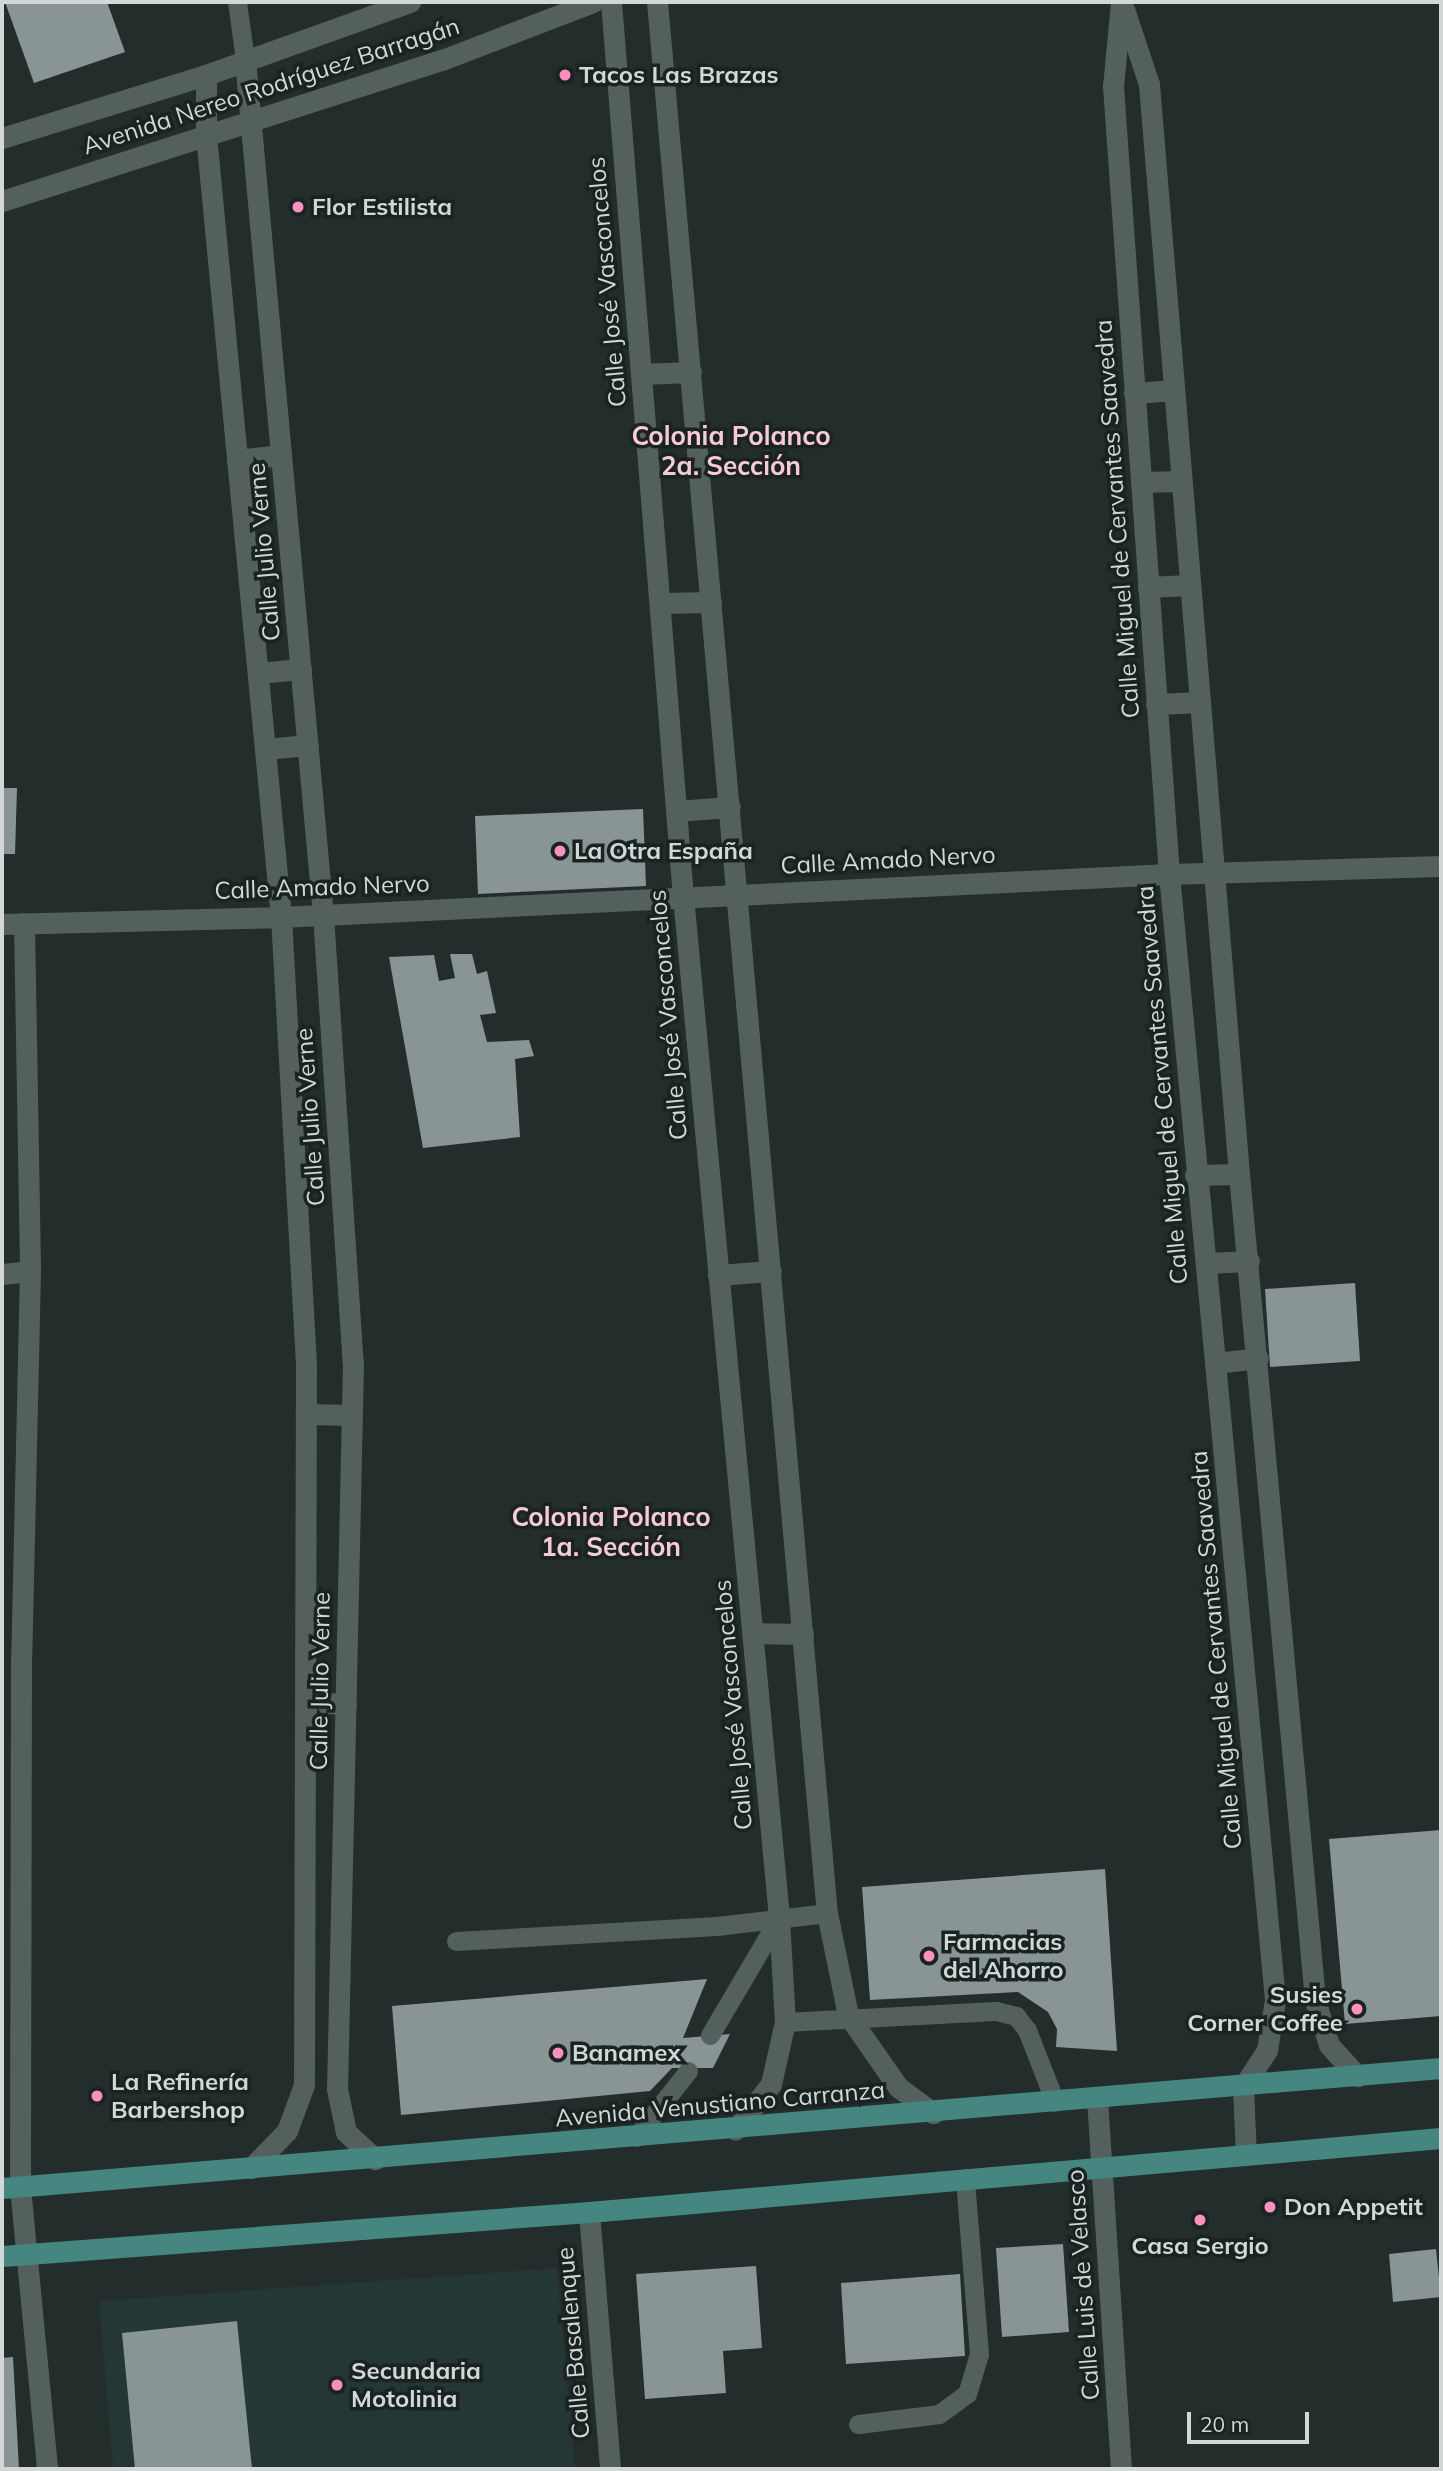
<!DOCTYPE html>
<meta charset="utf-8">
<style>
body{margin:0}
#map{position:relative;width:1443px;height:2471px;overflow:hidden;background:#222d2c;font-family:Mulish,sans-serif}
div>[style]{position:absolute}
.built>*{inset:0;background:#243735}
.building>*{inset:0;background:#889594}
.service>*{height:19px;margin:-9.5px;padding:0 9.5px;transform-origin:9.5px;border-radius:9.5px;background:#54605e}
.minor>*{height:21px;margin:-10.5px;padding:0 10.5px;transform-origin:10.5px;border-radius:10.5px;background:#54605e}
.tertiary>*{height:21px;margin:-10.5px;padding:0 10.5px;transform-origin:10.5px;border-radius:10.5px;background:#54605e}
.primary>*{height:21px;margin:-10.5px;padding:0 10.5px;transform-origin:10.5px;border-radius:10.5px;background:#468681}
.dots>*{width:19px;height:19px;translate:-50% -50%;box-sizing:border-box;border:4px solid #182322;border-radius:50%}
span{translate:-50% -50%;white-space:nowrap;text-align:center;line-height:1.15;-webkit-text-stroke:7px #182322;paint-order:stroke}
.poi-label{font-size:24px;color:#d1d8d7;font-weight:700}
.left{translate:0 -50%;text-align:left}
.right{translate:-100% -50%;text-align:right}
.street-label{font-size:24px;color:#d1d8d7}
.neighbourhood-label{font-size:26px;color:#f9c8db;font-weight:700}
.frame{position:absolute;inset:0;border:4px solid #d1d8d7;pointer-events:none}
.scale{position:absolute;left:1187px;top:2412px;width:122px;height:32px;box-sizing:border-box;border:4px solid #d1d8d7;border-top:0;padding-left:9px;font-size:21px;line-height:24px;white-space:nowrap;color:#d1d8d7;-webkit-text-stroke:5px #182322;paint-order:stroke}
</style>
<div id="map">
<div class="built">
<div style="clip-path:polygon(557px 2268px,575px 2469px,113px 2469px,99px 2301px)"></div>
</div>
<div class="building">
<div style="clip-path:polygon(5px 2px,107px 2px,125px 52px,34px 83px)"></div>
<div style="clip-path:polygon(2px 788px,17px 788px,15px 854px,2px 854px)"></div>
<div style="clip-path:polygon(643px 809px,646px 886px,478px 894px,475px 816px)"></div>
<div style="clip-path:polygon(450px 954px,472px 954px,477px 974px,487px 971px,496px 1013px,480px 1015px,487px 1042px,529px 1040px,534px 1056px,515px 1059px,520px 1137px,423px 1148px,389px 957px,434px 955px,439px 981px,455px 978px)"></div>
<div style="clip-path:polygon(1355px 1283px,1360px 1361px,1270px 1367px,1265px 1289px)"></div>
<div style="clip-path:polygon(1441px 1830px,1441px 2016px,1345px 2024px,1329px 1839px)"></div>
<div style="clip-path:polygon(1105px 1869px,1117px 2051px,1056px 2047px,1057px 2029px,1048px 2012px,1018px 1992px,870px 2000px,862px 1887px)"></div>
<div style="clip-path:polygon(707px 1979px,683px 2038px,730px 2034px,713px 2068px,672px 2068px,650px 2091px,401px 2115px,392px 2006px)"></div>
<div style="clip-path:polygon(1063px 2244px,1069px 2332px,1002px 2337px,996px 2248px)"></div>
<div style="clip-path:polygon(1436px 2249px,1441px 2297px,1393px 2302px,1389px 2254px)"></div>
<div style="clip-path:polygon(756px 2266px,762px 2348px,723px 2351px,726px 2393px,645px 2399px,636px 2274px)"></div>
<div style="clip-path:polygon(960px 2274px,965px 2356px,846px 2364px,841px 2283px)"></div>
<div style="clip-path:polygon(237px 2321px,252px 2469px,135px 2469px,122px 2333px)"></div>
<div style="clip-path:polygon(13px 2357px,19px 2469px,2px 2469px,2px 2358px)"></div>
</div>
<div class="service">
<div style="left:237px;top:2px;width:59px;rotate:82.1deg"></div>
<div style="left:456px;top:1941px;width:261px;rotate:-3.3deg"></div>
<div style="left:717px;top:1926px;width:111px;rotate:-6.7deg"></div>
<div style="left:785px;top:2022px;width:211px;rotate:-3deg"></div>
<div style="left:996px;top:2011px;width:21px;rotate:14deg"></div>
<div style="left:1016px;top:2016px;width:18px;rotate:52deg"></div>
<div style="left:1027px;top:2030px;width:77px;rotate:68.7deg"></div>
<div style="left:710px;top:2035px;width:136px;rotate:-59.5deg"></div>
<div style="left:636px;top:2137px;width:84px;rotate:-51.8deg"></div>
<div style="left:858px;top:2424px;width:82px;rotate:-7deg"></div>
<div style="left:939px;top:2414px;width:34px;rotate:-36deg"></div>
<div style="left:967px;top:2394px;width:42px;rotate:-73.3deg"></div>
<div style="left:979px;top:2354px;width:176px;rotate:-94.6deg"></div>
</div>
<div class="minor">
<div style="left:611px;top:2px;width:897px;rotate:85.4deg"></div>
<div style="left:683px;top:896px;width:1026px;rotate:84.63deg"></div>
<div style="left:779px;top:1918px;width:104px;rotate:86.7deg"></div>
<div style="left:785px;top:2022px;width:23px;rotate:103deg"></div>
<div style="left:780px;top:2044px;width:41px;rotate:102.7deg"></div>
<div style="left:771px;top:2084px;width:58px;rotate:128deg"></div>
<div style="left:657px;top:2px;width:1919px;rotate:84.92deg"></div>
<div style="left:827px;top:1913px;width:104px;rotate:78.4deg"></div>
<div style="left:848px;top:2015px;width:88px;rotate:55.2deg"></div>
<div style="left:898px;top:2087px;width:44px;rotate:36.6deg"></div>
<div style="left:1121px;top:2px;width:84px;rotate:95.4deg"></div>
<div style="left:1113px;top:86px;width:790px;rotate:85.94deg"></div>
<div style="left:1169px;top:874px;width:1131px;rotate:84.62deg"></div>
<div style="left:1275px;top:2000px;width:51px;rotate:99.1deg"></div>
<div style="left:1267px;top:2050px;width:44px;rotate:123deg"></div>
<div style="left:1243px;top:2087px;width:68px;rotate:87.5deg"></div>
<div style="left:1124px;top:9px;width:79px;rotate:71.6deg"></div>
<div style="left:1149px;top:84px;width:1094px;rotate:85.28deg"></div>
<div style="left:1239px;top:1174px;width:829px;rotate:84.74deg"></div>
<div style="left:1315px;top:2000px;width:47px;rotate:72.7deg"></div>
<div style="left:1329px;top:2045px;width:42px;rotate:47.9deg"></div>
<div style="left:245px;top:60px;width:859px;rotate:84.79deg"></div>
<div style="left:323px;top:915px;width:450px;rotate:86.2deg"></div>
<div style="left:353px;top:1364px;width:725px;rotate:91.26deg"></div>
<div style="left:337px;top:2089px;width:44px;rotate:78.2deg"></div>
<div style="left:346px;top:2132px;width:40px;rotate:43deg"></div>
<div style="left:206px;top:75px;width:60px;rotate:90deg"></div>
<div style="left:206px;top:135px;width:786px;rotate:84.52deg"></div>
<div style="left:281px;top:917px;width:451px;rotate:86.8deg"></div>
<div style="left:306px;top:1367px;width:718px;rotate:90.16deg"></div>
<div style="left:304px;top:2085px;width:49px;rotate:110.3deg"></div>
<div style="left:287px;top:2131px;width:52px;rotate:134.2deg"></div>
<div style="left:641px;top:374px;width:50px;rotate:-2.3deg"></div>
<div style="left:1134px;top:393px;width:40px;rotate:-4.3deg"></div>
<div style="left:237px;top:460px;width:44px;rotate:-6.5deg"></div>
<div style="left:1141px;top:482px;width:40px;rotate:-1.4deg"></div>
<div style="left:1148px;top:587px;width:41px;rotate:-2.8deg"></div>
<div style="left:660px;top:603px;width:51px;rotate:-1.1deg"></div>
<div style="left:258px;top:673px;width:43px;rotate:-5.3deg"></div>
<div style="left:1156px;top:704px;width:44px;rotate:-2.6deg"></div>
<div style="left:265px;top:749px;width:43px;rotate:-5.3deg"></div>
<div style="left:676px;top:811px;width:54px;rotate:-4.2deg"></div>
<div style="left:24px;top:923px;width:348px;rotate:89deg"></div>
<div style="left:30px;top:1271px;width:386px;rotate:91.3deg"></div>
<div style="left:21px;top:1657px;width:530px;rotate:90.11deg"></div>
<div style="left:20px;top:2187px;width:283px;rotate:84.5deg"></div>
<div style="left:2px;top:924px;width:279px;rotate:-1.4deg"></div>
<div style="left:281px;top:917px;width:889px;rotate:-2.77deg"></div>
<div style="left:1169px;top:874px;width:272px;rotate:-1.7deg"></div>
<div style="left:1195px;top:1175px;width:44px;rotate:-1.3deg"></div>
<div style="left:1206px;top:1263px;width:43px;rotate:-2.7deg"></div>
<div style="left:2px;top:1274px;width:28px;rotate:-6deg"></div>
<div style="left:718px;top:1275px;width:53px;rotate:-4.3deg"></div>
<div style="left:1215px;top:1363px;width:43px;rotate:-6.6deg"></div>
<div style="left:306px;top:1414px;width:46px;rotate:1.2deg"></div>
<div style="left:753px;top:1633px;width:50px;rotate:1.1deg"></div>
<div style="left:305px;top:1702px;width:41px;rotate:2.8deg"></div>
<div style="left:1097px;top:2098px;width:372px;rotate:86.3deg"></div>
<div style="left:589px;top:2212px;width:258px;rotate:85.3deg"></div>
</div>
<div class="tertiary">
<div style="left:2px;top:138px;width:214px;rotate:-17.2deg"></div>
<div style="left:206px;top:75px;width:217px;rotate:-19.7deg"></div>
<div style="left:2px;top:201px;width:462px;rotate:-17.8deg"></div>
<div style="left:442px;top:60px;width:162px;rotate:-21deg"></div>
</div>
<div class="primary">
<div style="left:2px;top:2188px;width:1444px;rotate:-4.77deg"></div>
<div style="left:2px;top:2256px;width:589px;rotate:-4.29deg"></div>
<div style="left:589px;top:2212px;width:855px;rotate:-4.96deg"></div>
</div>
<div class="dots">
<div style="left:565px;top:75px;background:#fd8ebf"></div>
<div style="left:298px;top:207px;background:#fd8ebf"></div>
<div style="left:560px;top:851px;background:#fd8ebf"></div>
<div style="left:929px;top:1956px;background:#fd8ebf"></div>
<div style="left:1357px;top:2009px;background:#fd8ebf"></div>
<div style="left:558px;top:2053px;background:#fd8ebf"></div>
<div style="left:97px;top:2096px;background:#fd8ebf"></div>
<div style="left:1270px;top:2207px;background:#fd8ebf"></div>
<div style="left:1200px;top:2220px;background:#fd8ebf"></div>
<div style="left:337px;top:2385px;background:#fd8ebf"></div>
</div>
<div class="poi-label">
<span class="left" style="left:579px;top:75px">Tacos Las Brazas</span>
<span class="left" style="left:312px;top:207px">Flor Estilista</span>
<span class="left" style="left:574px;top:851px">La Otra España</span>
<span class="left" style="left:943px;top:1956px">Farmacias<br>del Ahorro</span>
<span class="right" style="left:1343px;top:2009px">Susies<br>Corner Coffee</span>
<span class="left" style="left:572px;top:2053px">Banamex</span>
<span class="left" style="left:111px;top:2096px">La Refinería<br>Barbershop</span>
<span class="left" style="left:1284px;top:2207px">Don Appetit</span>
<span style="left:1200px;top:2246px">Casa Sergio</span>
<span class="left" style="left:351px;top:2385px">Secundaria<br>Motolinia</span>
</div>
<div class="street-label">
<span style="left:271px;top:86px;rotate:-18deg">Avenida Nereo Rodríguez Barragán</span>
<span style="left:607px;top:282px;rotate:-95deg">Calle José Vasconcelos</span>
<span style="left:1117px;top:519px;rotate:-94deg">Calle Miguel de Cervantes Saavedra</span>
<span style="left:264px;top:552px;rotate:-95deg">Calle Julio Verne</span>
<span style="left:888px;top:860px;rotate:-3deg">Calle Amado Nervo</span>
<span style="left:322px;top:887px;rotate:-2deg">Calle Amado Nervo</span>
<span style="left:668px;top:1015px;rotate:-95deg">Calle José Vasconcelos</span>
<span style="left:1162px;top:1085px;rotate:-95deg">Calle Miguel de Cervantes Saavedra</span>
<span style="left:310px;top:1117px;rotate:-94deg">Calle Julio Verne</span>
<span style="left:1216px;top:1650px;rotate:-95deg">Calle Miguel de Cervantes Saavedra</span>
<span style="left:320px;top:1681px;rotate:-89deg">Calle Julio Verne</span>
<span style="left:733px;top:1705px;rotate:-95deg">Calle José Vasconcelos</span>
<span style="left:720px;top:2104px;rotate:-5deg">Avenida Venustiano Carranza</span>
<span style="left:1083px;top:2285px;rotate:-94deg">Calle Luis de Velasco</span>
<span style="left:573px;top:2343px;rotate:-95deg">Calle Basalenque</span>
</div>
<div class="neighbourhood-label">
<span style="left:731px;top:451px">Colonia Polanco<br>2a. Sección</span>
<span style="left:611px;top:1532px">Colonia Polanco<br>1a. Sección</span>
</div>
<div class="frame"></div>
<div class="scale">20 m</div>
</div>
